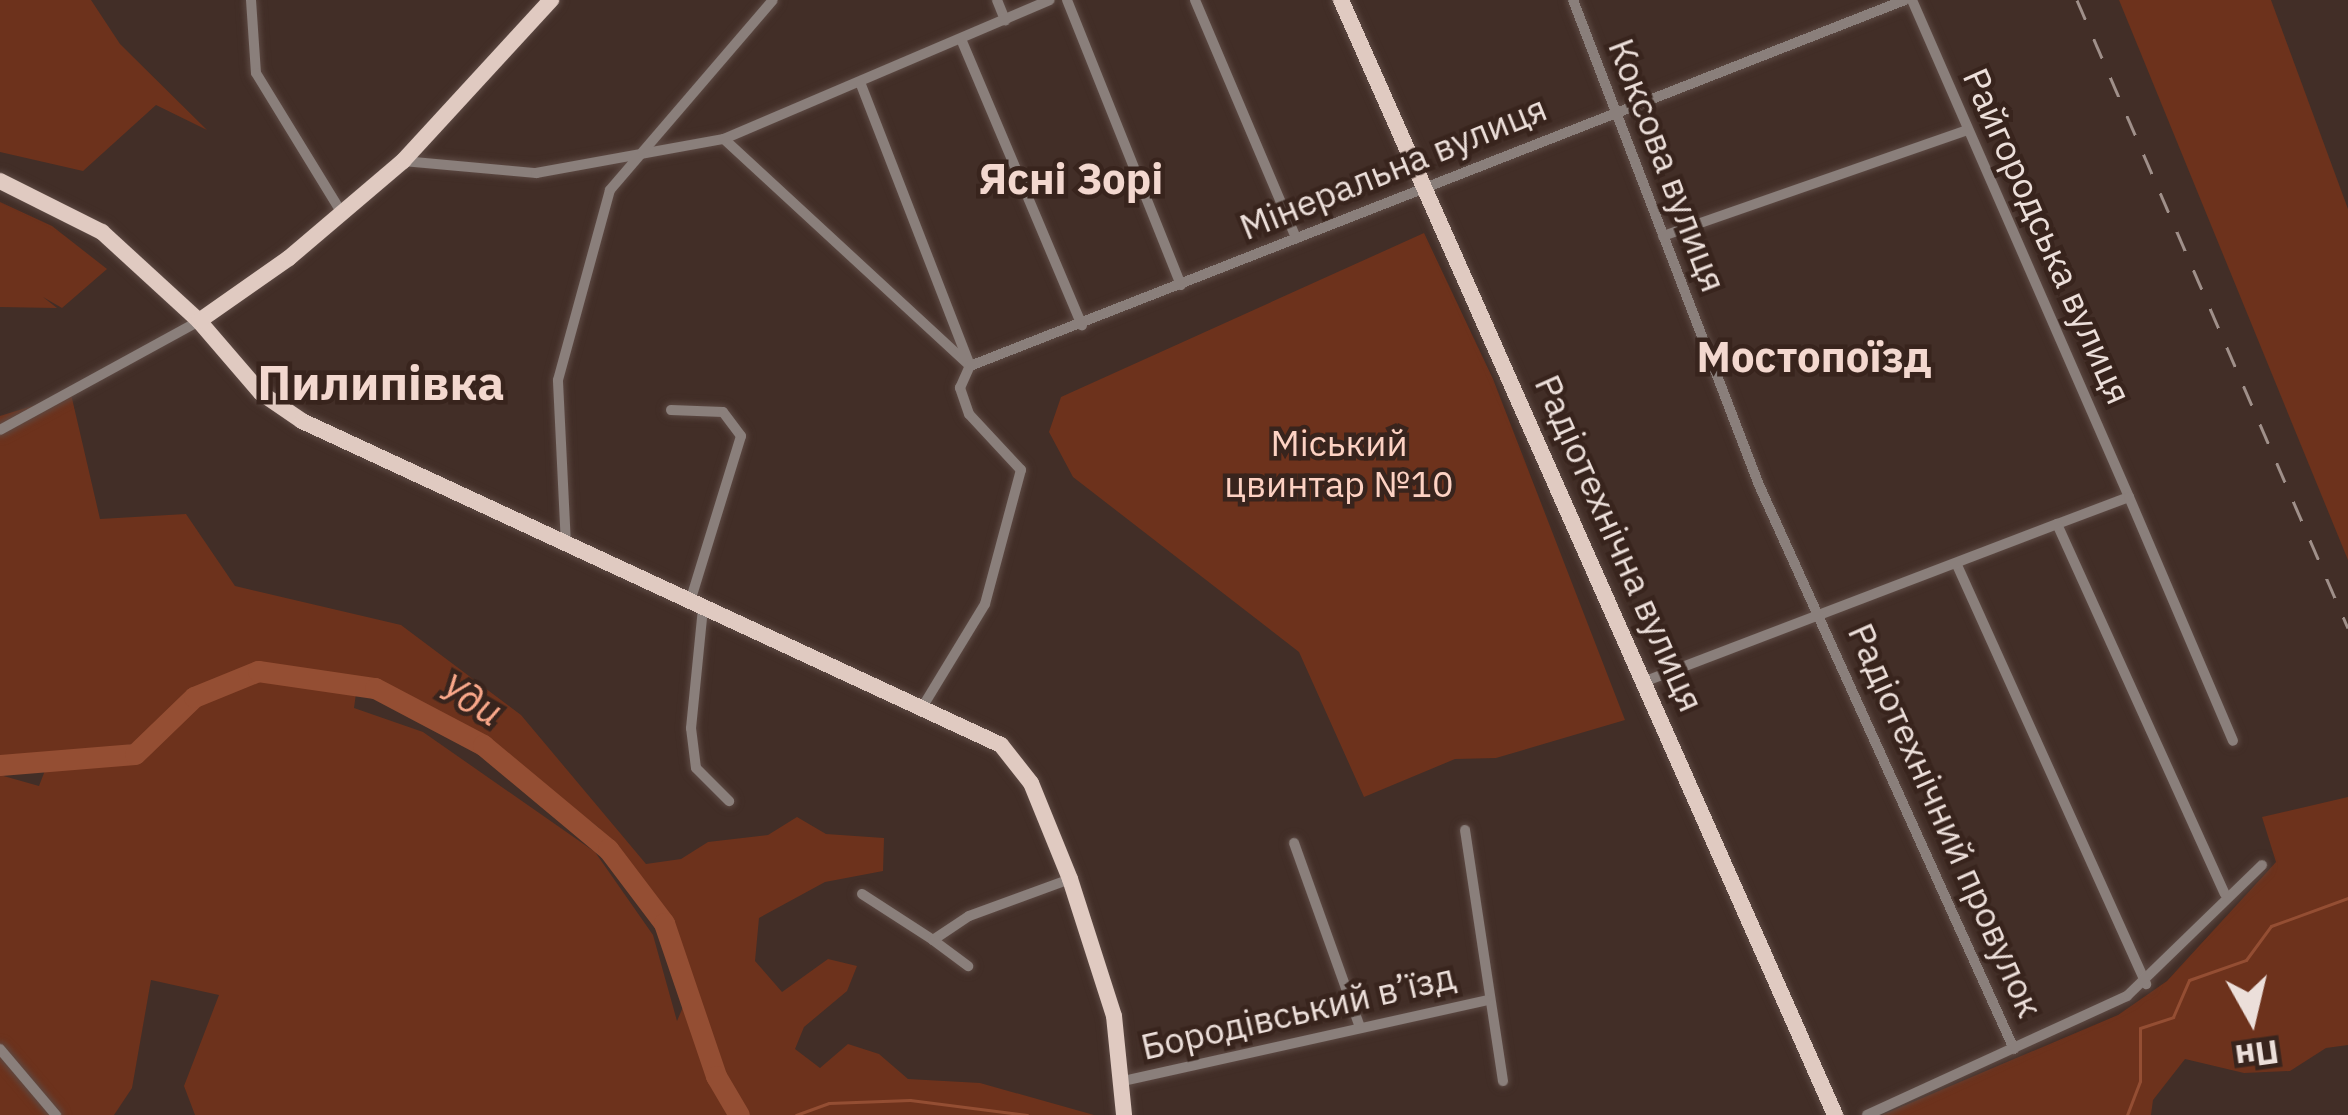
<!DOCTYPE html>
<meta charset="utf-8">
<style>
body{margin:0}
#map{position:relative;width:2348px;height:1115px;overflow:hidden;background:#422e27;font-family:"IBM Plex Sans",sans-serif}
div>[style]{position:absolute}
.green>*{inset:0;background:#6d321c}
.stream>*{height:3px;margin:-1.5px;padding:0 1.5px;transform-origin:1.5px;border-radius:1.5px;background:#944e33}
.river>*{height:21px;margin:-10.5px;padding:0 10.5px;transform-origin:10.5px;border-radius:10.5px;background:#944e33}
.roads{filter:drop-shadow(0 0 3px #5d4a44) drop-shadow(0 0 3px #5d4a44)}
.street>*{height:10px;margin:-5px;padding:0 5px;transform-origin:5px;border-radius:5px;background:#8a7f7b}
.primary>*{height:16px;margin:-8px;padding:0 8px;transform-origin:8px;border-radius:8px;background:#e0cac1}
.rail>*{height:3px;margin-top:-1.5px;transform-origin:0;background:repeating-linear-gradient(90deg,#a0908a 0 21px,transparent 0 42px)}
span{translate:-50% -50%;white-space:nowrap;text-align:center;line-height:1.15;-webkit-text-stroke:9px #38241d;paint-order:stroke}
.street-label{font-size:36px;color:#ecdfda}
.park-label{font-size:36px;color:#fdd2c3}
.water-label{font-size:39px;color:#faa88a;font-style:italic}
.quarter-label{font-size:42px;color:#f3d8cf;font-weight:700}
.district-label{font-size:48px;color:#f3d8cf;font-weight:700}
.north{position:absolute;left:2192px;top:959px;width:120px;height:120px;-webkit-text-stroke:9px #38241d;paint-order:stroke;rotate:172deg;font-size:33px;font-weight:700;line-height:48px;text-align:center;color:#ecdfda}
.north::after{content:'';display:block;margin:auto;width:42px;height:54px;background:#ecdfda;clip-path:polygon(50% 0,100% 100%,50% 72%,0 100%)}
</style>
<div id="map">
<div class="green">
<div style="clip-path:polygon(0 0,91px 0,120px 44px,207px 130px,156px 105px,83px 171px,0 152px)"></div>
<div style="clip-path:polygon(2119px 0,2271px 0,2348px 209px,2348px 560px)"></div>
<div style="clip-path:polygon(0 202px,52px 226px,107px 269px,62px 308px,43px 297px,57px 308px,0 307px)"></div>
<div style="clip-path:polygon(1424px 233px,1493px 379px,1625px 720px,1496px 758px,1455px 759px,1364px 797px,1299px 652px,1073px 477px,1049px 432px,1061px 397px)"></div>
<div style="clip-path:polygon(evenodd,71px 394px,100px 519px,186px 514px,235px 586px,401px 625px,521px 715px,646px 864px,681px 859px,708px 842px,768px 835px,797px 817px,826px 834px,884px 838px,883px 871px,825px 882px,759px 918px,755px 961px,782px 992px,828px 959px,857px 966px,847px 991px,804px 1027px,795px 1049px,820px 1068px,848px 1044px,879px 1054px,908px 1079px,980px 1083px,1094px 1115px,745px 1115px,720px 1072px,674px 922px,599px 828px,504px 753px,358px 679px,354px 708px,423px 732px,595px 852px,653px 935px,677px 1021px,686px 1000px,734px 1115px,195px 1115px,184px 1086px,219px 995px,151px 980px,132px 1088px,114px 1115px,0 1115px,0 775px,39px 786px,51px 755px,0 758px,0 416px,71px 394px,308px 669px,350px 678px,212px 680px,212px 679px,308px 669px,71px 394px,147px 740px,136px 759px,57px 753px,113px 749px,147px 740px)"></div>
<div style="clip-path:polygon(2348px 797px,2348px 1045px,2326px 1048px,2290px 1071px,2244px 1073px,2185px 1059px,2153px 1100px,2151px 1115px,1882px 1115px,2118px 1015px,2167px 981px,2276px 862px,2262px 817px)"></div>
</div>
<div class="stream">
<div style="left:796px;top:1115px;width:35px;rotate:-20deg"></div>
<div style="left:829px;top:1103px;width:81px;rotate:-2.1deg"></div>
<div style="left:910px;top:1100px;width:118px;rotate:7.3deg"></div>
<div style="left:2127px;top:1115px;width:36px;rotate:-69deg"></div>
<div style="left:2140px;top:1081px;width:53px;rotate:-90deg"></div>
<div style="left:2140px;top:1028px;width:35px;rotate:-18deg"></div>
<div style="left:2173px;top:1017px;width:40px;rotate:-66.6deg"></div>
<div style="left:2189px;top:980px;width:60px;rotate:-19.3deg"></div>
<div style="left:2246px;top:960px;width:42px;rotate:-53.7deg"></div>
<div style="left:2271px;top:926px;width:82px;rotate:-20deg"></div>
</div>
<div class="river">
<div style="left:0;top:765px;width:135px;rotate:-4.7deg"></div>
<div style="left:135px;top:754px;width:82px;rotate:-44deg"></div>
<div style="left:194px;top:697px;width:69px;rotate:-22.1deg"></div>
<div style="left:258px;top:671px;width:118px;rotate:8.3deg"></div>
<div style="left:375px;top:688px;width:122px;rotate:27.8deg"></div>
<div style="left:483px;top:745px;width:163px;rotate:39.8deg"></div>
<div style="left:608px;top:849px;width:93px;rotate:52.9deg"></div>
<div style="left:664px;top:923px;width:162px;rotate:71.2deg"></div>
<div style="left:716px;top:1076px;width:45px;rotate:59.5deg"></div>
</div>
<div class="roads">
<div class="street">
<div style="left:251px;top:0;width:73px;rotate:86.1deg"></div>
<div style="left:256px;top:73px;width:167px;rotate:58.5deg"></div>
<div style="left:997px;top:0;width:22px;rotate:68deg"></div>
<div style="left:1067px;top:0;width:307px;rotate:68.2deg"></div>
<div style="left:1195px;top:0;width:259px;rotate:67deg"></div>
<div style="left:1573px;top:0;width:519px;rotate:69.02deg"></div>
<div style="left:1759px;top:485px;width:619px;rotate:65.67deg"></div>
<div style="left:1912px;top:0;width:542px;rotate:66.41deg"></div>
<div style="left:2129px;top:497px;width:77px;rotate:159.4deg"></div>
<div style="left:2057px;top:524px;width:406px;rotate:65.6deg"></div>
<div style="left:961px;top:39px;width:311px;rotate:67.1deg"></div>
<div style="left:860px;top:82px;width:301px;rotate:68.8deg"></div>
<div style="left:724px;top:139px;width:335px;rotate:42.7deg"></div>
<div style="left:403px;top:161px;width:134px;rotate:5.2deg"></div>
<div style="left:536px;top:173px;width:191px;rotate:-10.3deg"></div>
<div style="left:724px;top:139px;width:354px;rotate:-23.1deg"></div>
<div style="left:1663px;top:236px;width:322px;rotate:-19.2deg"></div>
<div style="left:671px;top:410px;width:52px;rotate:2.2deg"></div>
<div style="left:723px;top:412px;width:30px;rotate:53deg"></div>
<div style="left:741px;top:436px;width:174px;rotate:107.1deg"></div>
<div style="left:0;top:430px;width:227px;rotate:-28.7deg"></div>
<div style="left:2129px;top:497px;width:265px;rotate:66.9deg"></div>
<div style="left:566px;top:545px;width:165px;rotate:-92.8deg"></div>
<div style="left:558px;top:380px;width:197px;rotate:-74.7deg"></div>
<div style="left:610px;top:190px;width:250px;rotate:-49.4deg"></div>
<div style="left:1957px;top:565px;width:460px;rotate:65.7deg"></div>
<div style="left:703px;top:608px;width:121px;rotate:95.7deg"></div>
<div style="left:691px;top:728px;width:40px;rotate:82.9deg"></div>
<div style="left:696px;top:768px;width:47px;rotate:45deg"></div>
<div style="left:1646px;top:681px;width:440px;rotate:-20.9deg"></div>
<div style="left:923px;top:706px;width:119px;rotate:-58.7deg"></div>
<div style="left:985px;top:604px;width:139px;rotate:-75deg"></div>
<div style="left:1021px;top:470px;width:76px;rotate:-132.9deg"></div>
<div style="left:969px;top:414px;width:28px;rotate:-109deg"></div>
<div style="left:960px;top:388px;width:24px;rotate:-66deg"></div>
<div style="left:970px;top:366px;width:1004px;rotate:-21.38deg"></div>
<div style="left:1465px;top:830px;width:254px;rotate:81.4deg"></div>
<div style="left:1294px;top:843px;width:195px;rotate:70.3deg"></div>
<div style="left:862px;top:894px;width:85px;rotate:32.9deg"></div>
<div style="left:933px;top:940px;width:43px;rotate:-33.7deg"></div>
<div style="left:969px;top:916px;width:108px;rotate:-20.1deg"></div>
<div style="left:933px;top:940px;width:44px;rotate:36.6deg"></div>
<div style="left:0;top:1049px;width:87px;rotate:49.7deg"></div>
<div style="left:1123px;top:1081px;width:373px;rotate:-12.5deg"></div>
<div style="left:1867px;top:1115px;width:286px;rotate:-24.6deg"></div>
<div style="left:2127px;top:996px;width:188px;rotate:-44.1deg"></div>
</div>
<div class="primary">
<div style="left:1341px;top:0;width:1220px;rotate:66.1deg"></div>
<div style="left:0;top:181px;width:114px;rotate:26.6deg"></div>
<div style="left:102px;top:232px;width:132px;rotate:42.5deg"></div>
<div style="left:199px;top:321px;width:95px;rotate:49.3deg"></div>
<div style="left:261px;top:393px;width:50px;rotate:34.3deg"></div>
<div style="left:302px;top:421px;width:770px;rotate:24.87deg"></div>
<div style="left:1001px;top:745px;width:48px;rotate:51.7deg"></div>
<div style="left:1031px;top:783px;width:104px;rotate:67.9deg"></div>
<div style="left:1070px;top:879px;width:144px;rotate:72.2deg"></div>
<div style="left:1114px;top:1016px;width:100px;rotate:84.2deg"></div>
<div style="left:199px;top:321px;width:110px;rotate:-35deg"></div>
<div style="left:289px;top:258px;width:150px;rotate:-40.4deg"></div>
<div style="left:403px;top:161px;width:219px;rotate:-47.4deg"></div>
</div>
</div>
<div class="rail">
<div style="left:2077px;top:0;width:684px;rotate:66.66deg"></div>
</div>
<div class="street-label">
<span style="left:1668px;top:165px;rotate:69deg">Коксова вулиця</span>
<span style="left:1393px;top:167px;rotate:-22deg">Мінеральна вулиця</span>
<span style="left:2048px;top:236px;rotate:66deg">Райгородська вулиця</span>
<span style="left:1620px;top:543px;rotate:66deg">Радіотехнічна вулиця</span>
<span style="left:1946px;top:820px;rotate:66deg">Радіотехнічний провулок</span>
<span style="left:1298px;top:1011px;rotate:-13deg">Бородівський в’їзд</span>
</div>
<div class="park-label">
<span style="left:1339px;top:463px">Міський<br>цвинтар №10</span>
</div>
<div class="water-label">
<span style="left:471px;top:700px;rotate:30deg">Уди</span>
</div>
<div class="quarter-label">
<span style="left:1071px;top:179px">Ясні Зорі</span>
<span style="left:1814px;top:357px">Мостопоїзд</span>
</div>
<div class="district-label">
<span style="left:381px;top:383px">Пилипівка</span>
</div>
<div class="north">Пн</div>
</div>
